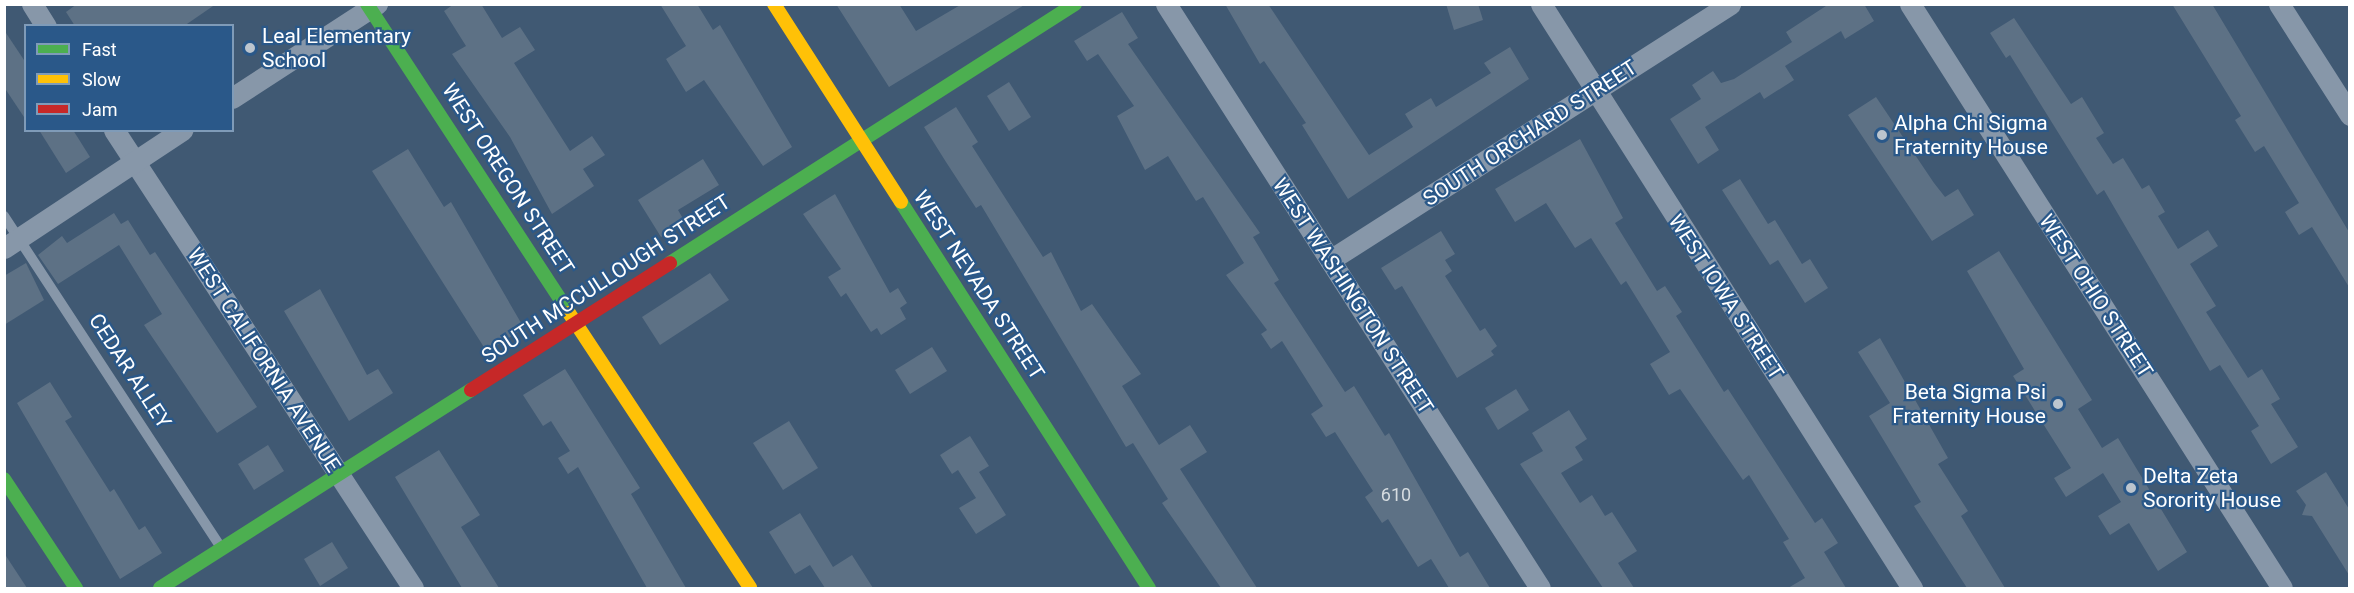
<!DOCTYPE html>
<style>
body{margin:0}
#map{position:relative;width:2354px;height:593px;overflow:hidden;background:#405973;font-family:Roboto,sans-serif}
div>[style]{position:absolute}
.building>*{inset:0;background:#5d7185}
.lane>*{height:10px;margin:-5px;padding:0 5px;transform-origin:5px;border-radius:5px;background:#8797a9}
.street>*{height:21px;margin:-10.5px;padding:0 10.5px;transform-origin:10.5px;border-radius:10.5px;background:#8797a9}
.fast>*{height:14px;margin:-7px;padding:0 7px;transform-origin:7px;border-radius:7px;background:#4caf50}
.slow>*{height:14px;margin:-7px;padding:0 7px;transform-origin:7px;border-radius:7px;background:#ffc107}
.jam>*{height:14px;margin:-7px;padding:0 7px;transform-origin:7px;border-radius:7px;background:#c62828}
.dots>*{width:16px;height:16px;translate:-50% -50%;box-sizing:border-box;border:3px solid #2a5889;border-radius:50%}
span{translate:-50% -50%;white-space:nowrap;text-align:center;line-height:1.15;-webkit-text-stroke:4.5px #2a5889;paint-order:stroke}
.number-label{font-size:18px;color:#d6dce0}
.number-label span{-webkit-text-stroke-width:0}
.poi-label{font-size:21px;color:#fff}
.left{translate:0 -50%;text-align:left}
.right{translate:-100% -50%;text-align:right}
.street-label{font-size:21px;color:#fff}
.frame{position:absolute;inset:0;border:6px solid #fff;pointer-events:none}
.legend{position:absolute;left:24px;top:24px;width:210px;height:108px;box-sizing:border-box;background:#2a5889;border:2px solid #7f9bb8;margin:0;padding:8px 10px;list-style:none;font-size:18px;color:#fff}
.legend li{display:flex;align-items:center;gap:12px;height:30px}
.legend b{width:30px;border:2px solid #7f9bb8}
</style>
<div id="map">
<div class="building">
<div style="clip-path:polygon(77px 4px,216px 4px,184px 26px,75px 26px,66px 12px)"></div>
<div style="clip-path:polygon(454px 4px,481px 4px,502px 38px,520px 27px,535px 50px,514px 63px,570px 151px,592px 136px,605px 155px,583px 169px,594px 186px,552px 214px,510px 137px,452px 54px,466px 46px,444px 11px)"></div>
<div style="clip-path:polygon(660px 4px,697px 4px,713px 30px,720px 25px,792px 147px,763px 166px,704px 80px,686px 92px,666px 59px,686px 46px)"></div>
<div style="clip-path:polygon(836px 4px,899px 4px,916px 31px,962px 4px,1026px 4px,889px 87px)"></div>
<div style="clip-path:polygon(1225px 4px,1268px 4px,1369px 155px,1413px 127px,1405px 114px,1431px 98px,1436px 107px,1491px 73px,1484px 63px,1510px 47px,1529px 79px,1348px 199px,1302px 125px,1306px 123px,1264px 61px,1260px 64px)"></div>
<div style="clip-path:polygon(1446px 4px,1478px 4px,1483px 20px,1454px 30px)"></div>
<div style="clip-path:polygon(1829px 4px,1864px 4px,1874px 21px,1845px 39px,1841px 31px,1785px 66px,1794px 80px,1764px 99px,1760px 92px,1705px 127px,1719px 150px,1698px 164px,1670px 119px,1701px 99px,1692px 85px,1713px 71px,1721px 83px,1734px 79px,1792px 42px,1786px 32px)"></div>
<div style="clip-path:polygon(2172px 4px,2212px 4px,2349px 232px,2349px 287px,2312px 227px,2299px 235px,2285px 212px,2299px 203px,2264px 146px,2255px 152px,2235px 120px,2241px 116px)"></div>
<div style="clip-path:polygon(1122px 12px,1138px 38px,1128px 44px,1260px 233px,1253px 237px,1279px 280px,1274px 283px,1345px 392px,1354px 386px,1385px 436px,1389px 433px,1460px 557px,1468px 552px,1490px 588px,1449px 588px,1431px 559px,1418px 567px,1388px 519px,1382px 523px,1365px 497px,1373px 491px,1335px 432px,1326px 437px,1311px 414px,1323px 406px,1282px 341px,1271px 349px,1261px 334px,1267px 330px,1226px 275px,1244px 263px,1203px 197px,1196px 201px,1168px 156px,1145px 170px,1117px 116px,1134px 106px,1098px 54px,1087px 61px,1074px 41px)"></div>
<div style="clip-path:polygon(2014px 18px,2071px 104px,2082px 97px,2104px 133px,2096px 138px,2113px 164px,2123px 158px,2142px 189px,2149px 185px,2165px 212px,2158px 216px,2178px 249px,2208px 230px,2218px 246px,2190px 264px,2216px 306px,2206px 312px,2248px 378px,2262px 369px,2280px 399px,2271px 404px,2298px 447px,2271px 464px,2251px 431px,2259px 426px,2220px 365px,2210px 371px,2104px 190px,2097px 195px,2010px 55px,2006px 58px,1990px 33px)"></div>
<div style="clip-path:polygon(4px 30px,26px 63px,26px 120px,4px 87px)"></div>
<div style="clip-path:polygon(1009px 82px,1031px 117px,1009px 131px,987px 96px)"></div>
<div style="clip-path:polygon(1876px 97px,1934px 183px,1945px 197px,1958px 189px,1974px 215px,1932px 241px,1848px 115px)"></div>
<div style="clip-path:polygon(956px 107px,978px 142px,972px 146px,1043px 257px,1051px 252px,1081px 311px,1092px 304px,1141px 374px,1122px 386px,1159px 445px,1190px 425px,1207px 452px,1180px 469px,1257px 588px,1221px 588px,1162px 503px,1168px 499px,1133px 443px,1126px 447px,981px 205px,976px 208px,946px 162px,924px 127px)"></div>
<div style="clip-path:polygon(39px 130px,73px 130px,90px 157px,66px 173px)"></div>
<div style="clip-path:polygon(1580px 139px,1623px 218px,1615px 223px,1657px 291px,1665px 286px,1682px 312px,1676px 316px,1724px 392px,1728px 389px,1815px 523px,1822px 518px,1838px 543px,1824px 552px,1846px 588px,1788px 588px,1805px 578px,1783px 542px,1789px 539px,1749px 475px,1743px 480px,1680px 389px,1669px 395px,1650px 364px,1670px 352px,1626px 281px,1621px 285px,1591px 238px,1575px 248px,1546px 203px,1515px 222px,1495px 189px)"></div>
<div style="clip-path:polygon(408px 149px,444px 207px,451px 202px,524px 328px,487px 352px,372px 171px)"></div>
<div style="clip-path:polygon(703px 159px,719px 185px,678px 210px,685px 222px,661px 237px,638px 200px)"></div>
<div style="clip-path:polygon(1740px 179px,1768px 224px,1775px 220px,1802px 264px,1810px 259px,1828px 288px,1805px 303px,1778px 260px,1770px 265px,1722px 190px)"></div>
<div style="clip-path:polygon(835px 194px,890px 293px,898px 288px,907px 303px,900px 308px,906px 319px,881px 335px,877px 328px,871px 332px,846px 293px,841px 297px,828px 277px,841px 269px,803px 214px)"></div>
<div style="clip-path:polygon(114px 213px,121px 224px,128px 220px,150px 255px,155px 252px,257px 407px,217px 433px,144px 325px,162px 314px,119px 245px,58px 284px,38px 255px,62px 236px,67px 243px)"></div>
<div style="clip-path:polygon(1441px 231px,1455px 254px,1445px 260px,1452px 271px,1445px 276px,1480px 331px,1485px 328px,1497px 346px,1491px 351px,1494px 355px,1457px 378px,1402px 286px,1395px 290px,1381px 268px)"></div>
<div style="clip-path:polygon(1999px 251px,2092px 400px,2078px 409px,2102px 448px,2118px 438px,2187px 552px,2158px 571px,2129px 523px,2110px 535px,2098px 516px,2121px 502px,2103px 473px,2066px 497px,2054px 478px,2071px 468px,2013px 376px,2024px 369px,1967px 271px)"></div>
<div style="clip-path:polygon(26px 263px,44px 300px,4px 325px,4px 276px)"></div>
<div style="clip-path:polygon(710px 273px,729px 300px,660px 345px,642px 317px)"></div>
<div style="clip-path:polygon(320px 289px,367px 375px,378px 369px,393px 393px,349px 421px,284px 311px)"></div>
<div style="clip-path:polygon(1880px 338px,1948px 458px,1938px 464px,1968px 511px,1961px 516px,2005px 588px,1967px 588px,1914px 506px,1921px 502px,1869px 416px,1890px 403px,1858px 352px)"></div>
<div style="clip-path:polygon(932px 347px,947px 371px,910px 394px,895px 370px)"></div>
<div style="clip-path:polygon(565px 369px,640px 488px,631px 494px,686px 588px,647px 588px,578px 467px,568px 474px,558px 458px,570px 451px,551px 421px,543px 426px,523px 395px)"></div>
<div style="clip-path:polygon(50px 382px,72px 417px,65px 421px,110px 492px,114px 489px,139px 530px,145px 526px,162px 553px,120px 579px,17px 403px)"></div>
<div style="clip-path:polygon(1516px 389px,1529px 410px,1498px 430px,1485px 408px)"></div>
<div style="clip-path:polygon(1569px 410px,1587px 439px,1575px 447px,1583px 460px,1561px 473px,1580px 503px,1592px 495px,1605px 516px,1612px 512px,1637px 551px,1618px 563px,1634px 588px,1603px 588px,1520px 464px,1543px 451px,1532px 433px)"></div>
<div style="clip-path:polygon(789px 421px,818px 468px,783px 490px,753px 443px)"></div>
<div style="clip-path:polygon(970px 436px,989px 466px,979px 472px,1006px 515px,976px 534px,959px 508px,976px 498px,958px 470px,952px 474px,940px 455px)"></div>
<div style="clip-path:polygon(268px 445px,284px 471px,254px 490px,238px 464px)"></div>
<div style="clip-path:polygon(439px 450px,480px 515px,461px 527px,499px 588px,462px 588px,395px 477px)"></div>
<div style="clip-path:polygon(2326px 472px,2349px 509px,2349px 575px,2312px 516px,2302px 515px,2306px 505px,2296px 491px)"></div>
<div style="clip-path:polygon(800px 513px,833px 567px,852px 555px,873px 588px,825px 588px,810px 565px,795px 574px,769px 532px)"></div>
<div style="clip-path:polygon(332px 542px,348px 568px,320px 586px,304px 559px)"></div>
<div style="clip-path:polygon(4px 553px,27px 588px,4px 588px)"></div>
</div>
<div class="lane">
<div style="left:4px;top:216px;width:396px;rotate:56.8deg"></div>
</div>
<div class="street">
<div style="left:32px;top:4px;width:26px;rotate:58deg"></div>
<div style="left:1166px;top:4px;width:693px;rotate:57.36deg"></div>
<div style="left:1541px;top:4px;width:692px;rotate:57.57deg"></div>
<div style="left:1910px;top:4px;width:692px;rotate:57.5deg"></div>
<div style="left:2279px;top:4px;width:132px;rotate:57.4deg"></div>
<div style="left:232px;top:98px;width:173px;rotate:-33deg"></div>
<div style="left:114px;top:130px;width:547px;rotate:56.86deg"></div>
<div style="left:4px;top:248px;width:214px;rotate:-33.5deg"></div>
<div style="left:1330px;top:260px;width:475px;rotate:-32.6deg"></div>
</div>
<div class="fast">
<div style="left:367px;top:4px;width:369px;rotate:56.8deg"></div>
<div style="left:901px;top:202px;width:459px;rotate:57.3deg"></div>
<div style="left:670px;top:263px;width:481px;rotate:-32.6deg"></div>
<div style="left:4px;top:479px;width:131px;rotate:56.6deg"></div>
<div style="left:160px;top:588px;width:369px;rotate:-32.5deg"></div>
</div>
<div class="slow">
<div style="left:774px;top:4px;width:235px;rotate:57.3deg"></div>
<div style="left:569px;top:313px;width:329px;rotate:56.6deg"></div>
</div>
<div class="jam">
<div style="left:471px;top:390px;width:236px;rotate:-32.5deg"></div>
</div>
<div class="dots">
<div style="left:250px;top:48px;background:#bcc5ce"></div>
<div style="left:1882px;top:135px;background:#bcc5ce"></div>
<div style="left:2058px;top:404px;background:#bcc5ce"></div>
<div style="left:2131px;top:488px;background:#bcc5ce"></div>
</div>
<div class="number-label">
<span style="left:1396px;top:495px">610</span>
</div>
<div class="poi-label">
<span class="left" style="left:262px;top:48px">Leal Elementary<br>School</span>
<span class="left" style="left:1894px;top:135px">Alpha Chi Sigma<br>Fraternity House</span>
<span class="right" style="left:2046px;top:404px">Beta Sigma Psi<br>Fraternity House</span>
<span class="left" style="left:2143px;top:488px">Delta Zeta<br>Sorority House</span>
</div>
<div class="street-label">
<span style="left:1530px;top:133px;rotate:-33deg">SOUTH ORCHARD STREET</span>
<span style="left:508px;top:179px;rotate:57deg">WEST OREGON STREET</span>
<span style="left:606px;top:279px;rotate:-33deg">SOUTH MCCULLOUGH STREET</span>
<span style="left:979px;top:285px;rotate:57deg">WEST NEVADA STREET</span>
<span style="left:1353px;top:296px;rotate:57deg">WEST WASHINGTON STREET</span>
<span style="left:2096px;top:296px;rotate:57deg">WEST OHIO STREET</span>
<span style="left:1726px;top:297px;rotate:57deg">WEST IOWA STREET</span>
<span style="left:264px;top:360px;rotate:57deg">WEST CALIFORNIA AVENUE</span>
<span style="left:130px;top:371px;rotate:57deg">CEDAR ALLEY</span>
</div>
<div class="frame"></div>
<ul class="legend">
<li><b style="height:8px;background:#4caf50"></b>Fast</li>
<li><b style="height:8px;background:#ffc107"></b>Slow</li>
<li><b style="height:8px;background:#c62828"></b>Jam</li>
</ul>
</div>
